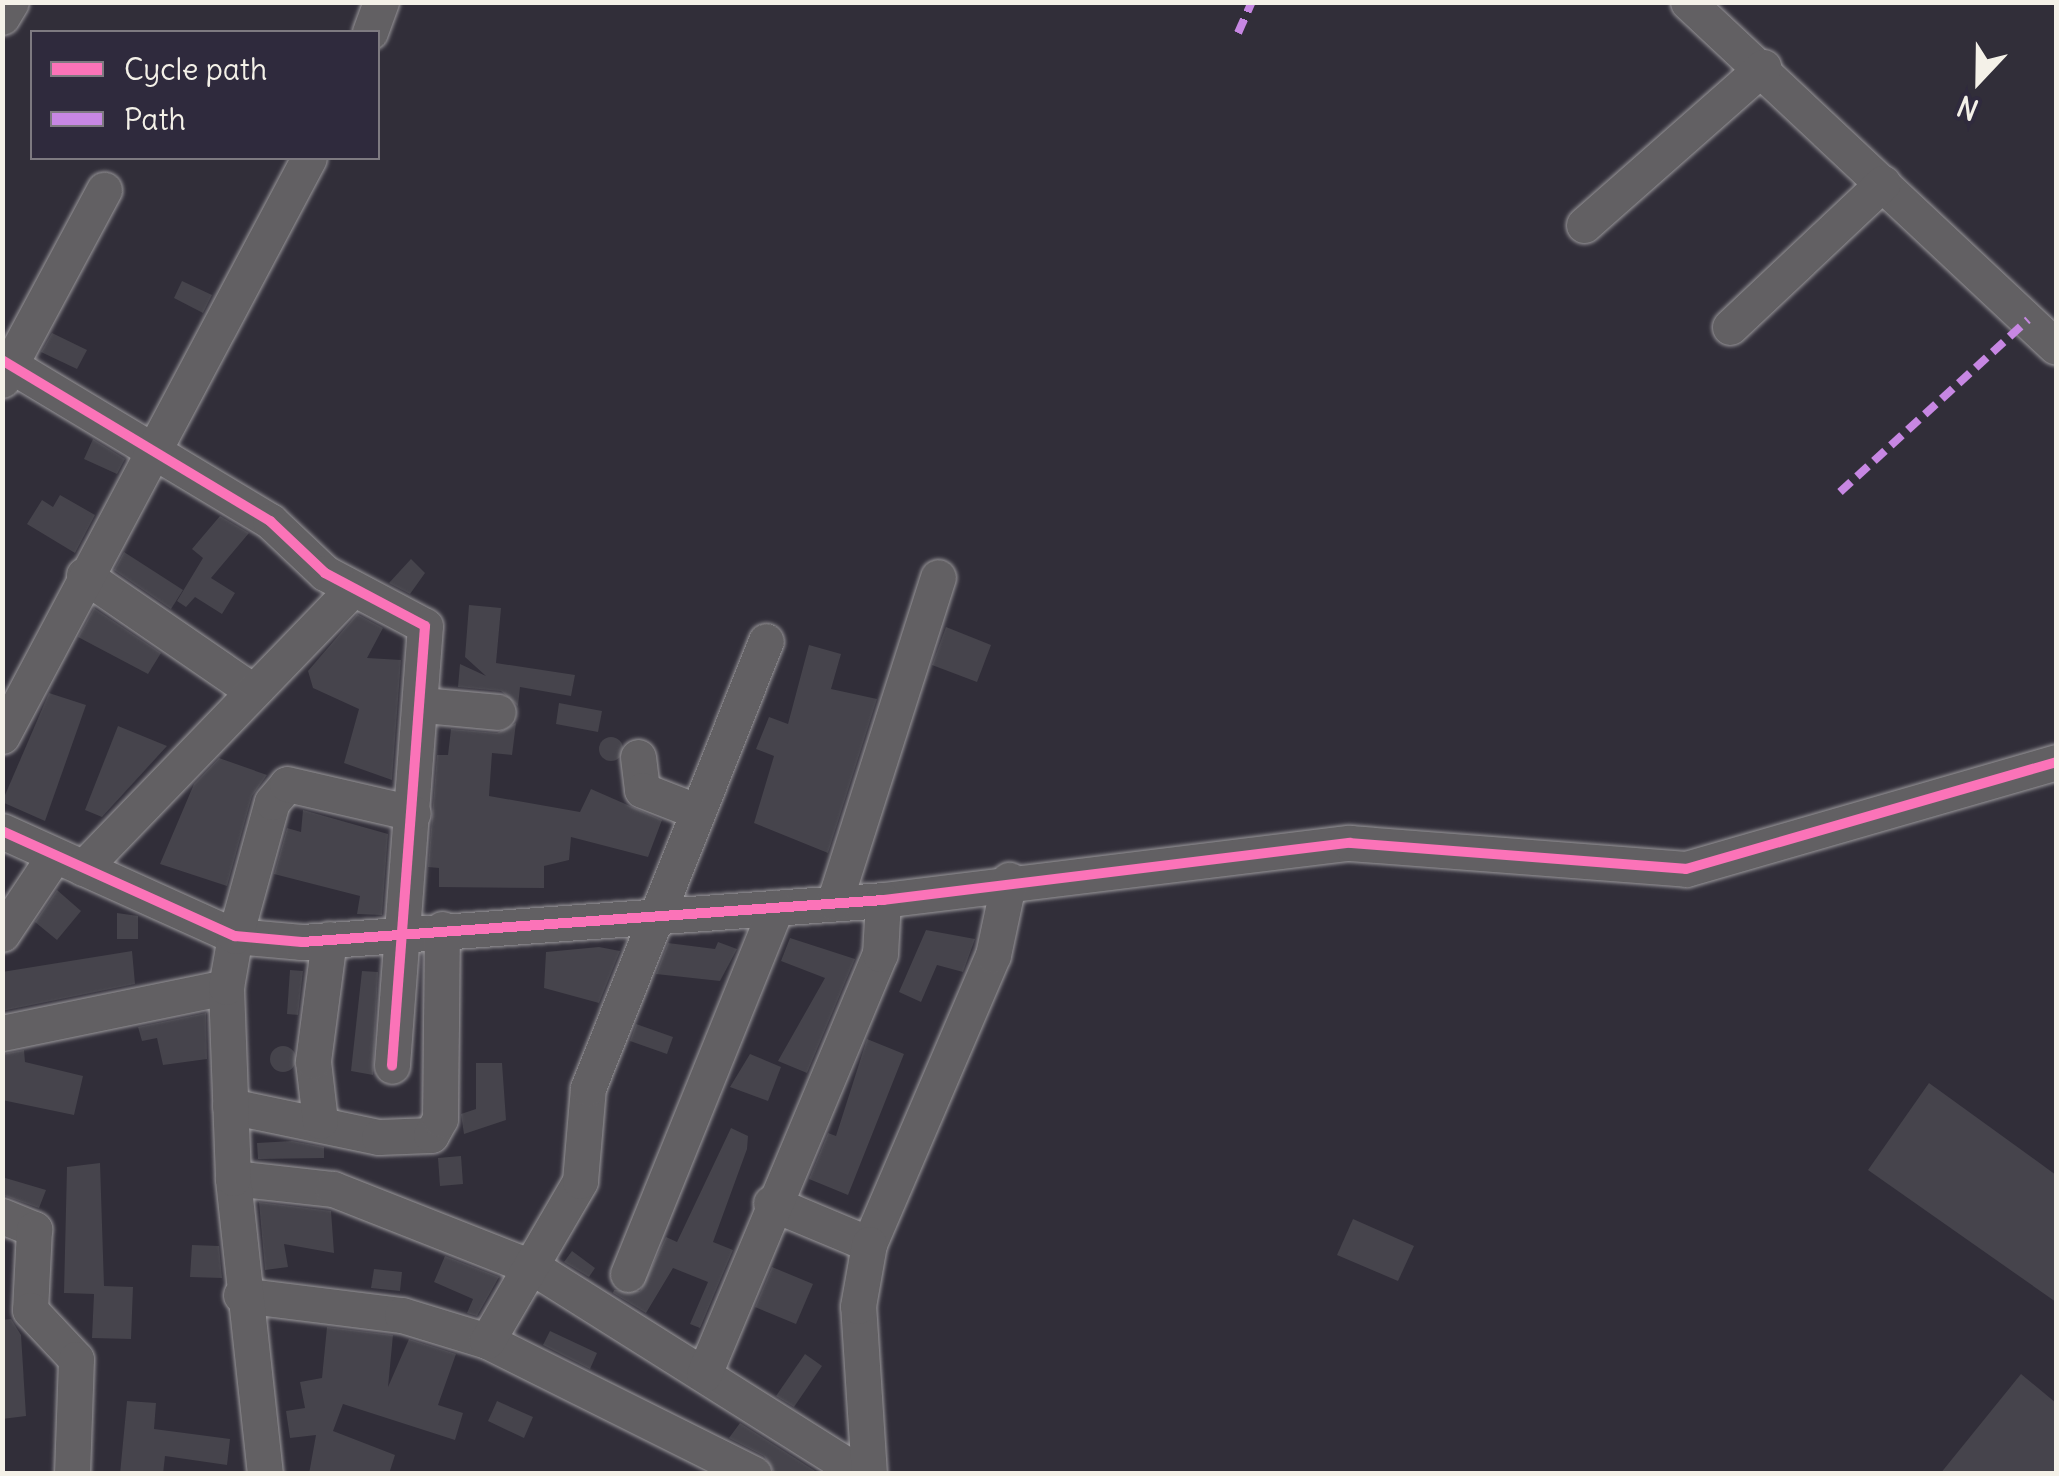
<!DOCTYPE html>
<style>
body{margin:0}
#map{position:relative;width:2059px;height:1476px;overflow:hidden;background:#312e39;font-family:Delius,sans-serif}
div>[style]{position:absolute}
.building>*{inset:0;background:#46444c}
.round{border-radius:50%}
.roads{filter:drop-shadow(0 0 2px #9a989b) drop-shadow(0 0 2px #9a989b)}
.minor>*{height:35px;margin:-17.5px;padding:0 17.5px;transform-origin:17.5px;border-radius:17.5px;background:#626063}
.quiet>*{height:8px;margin-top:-4px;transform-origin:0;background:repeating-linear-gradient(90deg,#c787e3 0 15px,transparent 0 23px)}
.cycleway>*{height:10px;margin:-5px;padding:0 5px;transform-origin:5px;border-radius:5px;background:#fb73b8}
span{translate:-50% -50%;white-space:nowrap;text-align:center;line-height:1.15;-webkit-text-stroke:9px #2f2a3d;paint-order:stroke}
.frame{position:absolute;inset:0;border:5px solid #f4f1e8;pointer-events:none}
.legend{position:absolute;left:30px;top:30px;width:350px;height:130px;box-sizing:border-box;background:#2f2a3d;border:2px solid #7e7a81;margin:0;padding:12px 18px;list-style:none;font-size:30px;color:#f4f1e8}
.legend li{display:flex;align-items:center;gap:20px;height:50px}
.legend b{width:50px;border:2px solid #7e7a81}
.north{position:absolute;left:1929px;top:30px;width:100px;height:100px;-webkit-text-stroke:8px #2f2a3d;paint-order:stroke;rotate:202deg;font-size:28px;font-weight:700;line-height:40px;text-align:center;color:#f4f1e8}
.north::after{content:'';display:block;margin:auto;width:35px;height:45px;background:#f4f1e8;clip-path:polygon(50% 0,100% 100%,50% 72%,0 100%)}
</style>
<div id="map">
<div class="building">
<div style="clip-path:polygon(182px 281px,212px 295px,203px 313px,174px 298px)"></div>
<div style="clip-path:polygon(52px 333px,87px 350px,77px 369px,41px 352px)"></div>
<div style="clip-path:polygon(93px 439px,125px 459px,117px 474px,84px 459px)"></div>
<div style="clip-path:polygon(60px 495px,95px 515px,75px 553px,27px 524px,42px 500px,53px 507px)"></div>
<div style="clip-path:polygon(220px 516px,249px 533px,211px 578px,235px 593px,222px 614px,195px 597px,186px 607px,177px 601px,203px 558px,192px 549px)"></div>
<div style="clip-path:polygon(124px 552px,183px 590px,171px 609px,114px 570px)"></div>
<div style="clip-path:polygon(411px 559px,425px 573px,410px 594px,389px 583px)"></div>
<div style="clip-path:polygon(469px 605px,501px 608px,496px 663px,575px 675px,571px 696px,520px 687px,518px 706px,501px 691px,458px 687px,460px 664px,486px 676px,465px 657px)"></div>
<div style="clip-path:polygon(94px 608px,161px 653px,148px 674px,78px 637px)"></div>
<div style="clip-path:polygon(357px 614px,383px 628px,367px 658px,401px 660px,392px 780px,344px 763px,359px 709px,313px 688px,308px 671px)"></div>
<div style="clip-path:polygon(946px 627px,991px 645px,977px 682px,932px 665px)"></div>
<div style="clip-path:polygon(809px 645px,841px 654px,831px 689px,877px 699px,828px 853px,754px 823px,774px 756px,756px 749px,769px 717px,788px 724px)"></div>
<div style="clip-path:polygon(49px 693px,86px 705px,45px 821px,2px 802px)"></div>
<div style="clip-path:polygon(559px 703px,602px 711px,598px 732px,556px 724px)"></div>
<div style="clip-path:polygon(516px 723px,512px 755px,492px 753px,489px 796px,580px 812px,591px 789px,662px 820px,648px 857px,571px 837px,569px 860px,544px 866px,544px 888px,439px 887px,439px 868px,428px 867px,437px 755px,448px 755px,451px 729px,497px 733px)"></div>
<div style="clip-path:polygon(118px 726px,167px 746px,102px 817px,85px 810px)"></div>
<div class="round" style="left:599px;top:737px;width:24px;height:24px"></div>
<div style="clip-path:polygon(219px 758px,267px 775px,252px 796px,227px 886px,160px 864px,194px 784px)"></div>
<div style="clip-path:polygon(303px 810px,388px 834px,382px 915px,357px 914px,360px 896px,274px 874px,287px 828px,301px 832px)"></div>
<div style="clip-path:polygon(57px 890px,81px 911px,57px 940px,35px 922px)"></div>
<div style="clip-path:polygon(117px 913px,138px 916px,138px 939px,117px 939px)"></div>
<div style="clip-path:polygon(926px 930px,975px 939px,963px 972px,937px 965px,921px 1002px,899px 992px)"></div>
<div style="clip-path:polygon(790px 938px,855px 959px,807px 1073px,778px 1061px,825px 978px,781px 961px)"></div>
<div style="clip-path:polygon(718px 942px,737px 949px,720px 981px,656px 974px,668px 943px,715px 949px)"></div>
<div style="clip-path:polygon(599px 947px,620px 951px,599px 1003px,544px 988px,546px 952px)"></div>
<div style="clip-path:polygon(132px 951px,135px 984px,2px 1011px,2px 972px)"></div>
<div style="clip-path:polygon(290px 970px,303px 971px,298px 1015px,287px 1014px)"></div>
<div style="clip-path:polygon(362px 971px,378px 972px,373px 1075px,351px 1071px)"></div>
<div style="clip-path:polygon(206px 1013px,207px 1059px,163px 1065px,157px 1038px,142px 1041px,138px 1027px)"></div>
<div style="clip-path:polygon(636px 1024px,673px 1037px,667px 1054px,630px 1041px)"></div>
<div style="clip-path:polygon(867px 1039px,904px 1054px,848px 1195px,809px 1179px,828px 1133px,836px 1136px)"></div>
<div class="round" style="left:270px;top:1046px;width:26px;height:26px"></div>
<div style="clip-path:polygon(24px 1050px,25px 1062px,83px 1076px,74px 1115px,2px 1100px,2px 1054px)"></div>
<div style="clip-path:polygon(750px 1054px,781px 1067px,768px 1101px,730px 1087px)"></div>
<div style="clip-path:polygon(476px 1063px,502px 1063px,506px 1120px,464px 1134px,461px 1114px,476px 1109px)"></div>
<div style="clip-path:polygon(1929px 1083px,2056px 1175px,2056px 1302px,1868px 1170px)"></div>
<div style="clip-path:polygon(731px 1128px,748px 1136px,747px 1149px,713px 1242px,733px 1250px,700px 1328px,690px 1324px,708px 1282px,673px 1268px,646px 1313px,613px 1293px,614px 1290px,640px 1291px,666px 1237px,677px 1242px)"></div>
<div style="clip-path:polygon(292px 1141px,324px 1147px,324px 1158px,258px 1159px,257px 1143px)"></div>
<div style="clip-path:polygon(461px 1156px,463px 1184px,440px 1186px,438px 1158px)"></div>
<div style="clip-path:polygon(100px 1163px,104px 1286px,133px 1287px,131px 1339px,92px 1338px,94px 1294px,64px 1293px,67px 1167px)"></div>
<div style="clip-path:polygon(2px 1177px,46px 1190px,39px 1208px,2px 1195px)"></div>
<div style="clip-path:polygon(259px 1202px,331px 1211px,334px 1253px,284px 1244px,288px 1267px,265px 1270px)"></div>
<div style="clip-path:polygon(1353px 1219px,1414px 1246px,1398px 1281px,1337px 1255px)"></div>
<div style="clip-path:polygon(192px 1245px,219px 1246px,222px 1278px,190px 1277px)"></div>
<div style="clip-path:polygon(572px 1251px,595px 1268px,589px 1277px,564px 1262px)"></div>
<div style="clip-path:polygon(445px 1256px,499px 1277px,477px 1316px,467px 1313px,473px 1299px,434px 1282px)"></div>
<div style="clip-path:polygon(772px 1267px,813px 1284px,796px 1324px,755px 1307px)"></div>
<div style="clip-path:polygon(374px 1269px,402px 1272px,400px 1291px,371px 1288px)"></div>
<div style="clip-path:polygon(11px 1319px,21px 1335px,26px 1416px,2px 1419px,2px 1320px)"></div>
<div style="clip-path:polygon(327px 1327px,393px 1335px,388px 1387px,409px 1339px,456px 1354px,438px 1405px,463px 1413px,455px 1440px,343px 1404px,333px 1431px,395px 1455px,389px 1474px,309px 1474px,316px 1435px,290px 1438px,286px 1411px,305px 1408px,300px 1382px,322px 1378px)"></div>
<div style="clip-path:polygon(550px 1331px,597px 1353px,590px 1369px,543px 1345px)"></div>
<div style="clip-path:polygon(805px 1354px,822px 1366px,794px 1407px,776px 1396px)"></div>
<div style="clip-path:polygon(2021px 1374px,2056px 1403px,2056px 1474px,1940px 1474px)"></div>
<div style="clip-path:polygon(127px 1401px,156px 1403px,154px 1429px,230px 1439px,227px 1465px,165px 1456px,163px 1474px,120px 1474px)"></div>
<div style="clip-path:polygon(497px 1401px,533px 1417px,524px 1438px,488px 1421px)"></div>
<div style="clip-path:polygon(740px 1423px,820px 1474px,775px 1474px,764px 1456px,729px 1438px)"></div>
</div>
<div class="roads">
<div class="minor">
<div style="left:1688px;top:2px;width:504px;rotate:43.15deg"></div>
<div style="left:2px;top:17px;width:17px;rotate:-59deg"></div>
<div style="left:370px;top:32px;width:32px;rotate:-70deg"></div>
<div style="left:1584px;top:225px;width:239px;rotate:-41.4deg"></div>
<div style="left:1730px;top:327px;width:210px;rotate:-43.3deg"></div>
<div style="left:2px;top:360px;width:313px;rotate:31deg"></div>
<div style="left:270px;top:521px;width:76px;rotate:43.4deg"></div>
<div style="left:325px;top:573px;width:113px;rotate:27.9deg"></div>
<div style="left:425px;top:626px;width:441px;rotate:94.3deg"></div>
<div style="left:2px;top:380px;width:216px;rotate:-61.8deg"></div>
<div style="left:84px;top:575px;width:205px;rotate:34.5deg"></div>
<div style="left:423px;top:705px;width:75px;rotate:5.3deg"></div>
<div style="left:2px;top:736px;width:654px;rotate:-62.03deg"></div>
<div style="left:638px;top:757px;width:33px;rotate:83deg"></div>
<div style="left:642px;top:790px;width:58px;rotate:21.3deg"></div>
<div style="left:2px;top:831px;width:256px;rotate:24.3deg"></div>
<div style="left:235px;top:936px;width:67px;rotate:5.1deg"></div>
<div style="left:302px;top:942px;width:583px;rotate:-4.13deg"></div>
<div style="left:883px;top:900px;width:470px;rotate:-7deg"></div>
<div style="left:1350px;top:843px;width:337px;rotate:4.4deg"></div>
<div style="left:1686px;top:869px;width:385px;rotate:-16.1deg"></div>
<div style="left:83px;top:868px;width:388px;rotate:-46deg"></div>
<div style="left:834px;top:903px;width:342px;rotate:-72.3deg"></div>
<div style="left:2px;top:934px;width:94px;rotate:-56.3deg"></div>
<div style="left:2px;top:1033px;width:229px;rotate:-11.6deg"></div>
<div style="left:230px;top:1106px;width:152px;rotate:11.8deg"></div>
<div style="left:379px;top:1137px;width:52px;rotate:-2.2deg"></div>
<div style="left:431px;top:1135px;width:18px;rotate:-61deg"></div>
<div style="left:440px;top:1119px;width:190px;rotate:-89.4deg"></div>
<div style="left:320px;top:1121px;width:60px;rotate:-96.7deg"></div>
<div style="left:313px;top:1061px;width:123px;rotate:-82.5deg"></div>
<div style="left:233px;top:1178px;width:101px;rotate:6.3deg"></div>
<div style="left:333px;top:1189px;width:216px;rotate:21.5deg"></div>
<div style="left:534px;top:1268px;width:386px;rotate:32.2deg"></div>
<div style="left:771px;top:1203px;width:106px;rotate:22.7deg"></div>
<div style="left:869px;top:1244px;width:314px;rotate:-66.8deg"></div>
<div style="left:993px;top:955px;width:77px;rotate:-78deg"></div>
<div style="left:2px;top:1216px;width:35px;rotate:22deg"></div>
<div style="left:34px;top:1229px;width:81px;rotate:92.8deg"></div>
<div style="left:30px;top:1310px;width:67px;rotate:46.8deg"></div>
<div style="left:76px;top:1359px;width:115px;rotate:92deg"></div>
<div style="left:628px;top:1274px;width:395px;rotate:-68deg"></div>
<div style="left:241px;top:1295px;width:162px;rotate:7.1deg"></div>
<div style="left:402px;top:1315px;width:89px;rotate:17deg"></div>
<div style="left:487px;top:1341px;width:298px;rotate:26.5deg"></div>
<div style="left:487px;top:1341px;width:185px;rotate:-59.8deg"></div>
<div style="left:580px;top:1181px;width:93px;rotate:-85.1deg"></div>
<div style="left:588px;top:1088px;width:481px;rotate:-68.3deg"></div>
<div style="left:704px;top:1374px;width:455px;rotate:-67.3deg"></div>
<div style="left:880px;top:954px;width:54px;rotate:-86.8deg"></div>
<div style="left:265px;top:1474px;width:298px;rotate:-96.2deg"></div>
<div style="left:233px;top:1178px;width:191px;rotate:-92.1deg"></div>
<div style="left:226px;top:987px;width:52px;rotate:-80deg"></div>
<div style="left:235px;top:936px;width:139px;rotate:-74.6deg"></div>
<div style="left:272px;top:802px;width:23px;rotate:-50deg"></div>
<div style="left:287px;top:784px;width:129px;rotate:13deg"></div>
<div style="left:869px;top:1474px;width:168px;rotate:-93.7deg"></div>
<div style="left:858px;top:1306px;width:63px;rotate:-79.9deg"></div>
</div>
</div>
<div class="quiet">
<div style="left:1238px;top:33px;width:34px;rotate:-66deg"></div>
<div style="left:1840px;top:492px;width:255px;rotate:-42.5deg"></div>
</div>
<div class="cycleway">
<div style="left:2px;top:360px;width:313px;rotate:31deg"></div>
<div style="left:270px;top:521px;width:76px;rotate:43.4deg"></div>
<div style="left:325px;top:573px;width:113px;rotate:27.9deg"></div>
<div style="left:425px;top:626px;width:441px;rotate:94.3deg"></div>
<div style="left:2px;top:831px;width:256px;rotate:24.3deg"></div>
<div style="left:235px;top:936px;width:67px;rotate:5.1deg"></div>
<div style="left:302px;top:942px;width:583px;rotate:-4.13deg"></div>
<div style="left:883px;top:900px;width:470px;rotate:-7deg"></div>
<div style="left:1350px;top:843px;width:337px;rotate:4.4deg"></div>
<div style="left:1686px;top:869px;width:385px;rotate:-16.1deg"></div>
</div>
<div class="frame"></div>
<ul class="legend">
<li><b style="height:12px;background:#fb73b8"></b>Cycle path</li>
<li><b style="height:12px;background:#c787e3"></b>Path</li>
</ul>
<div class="north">N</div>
</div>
